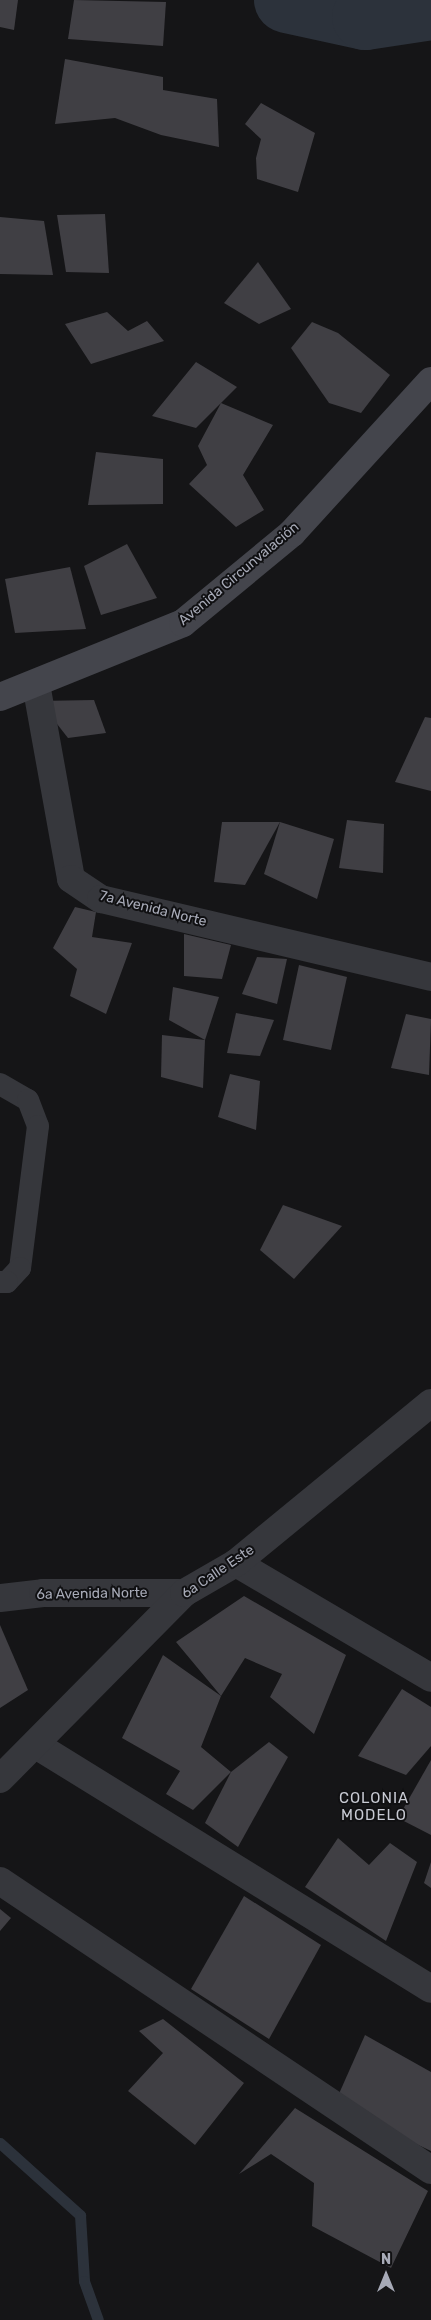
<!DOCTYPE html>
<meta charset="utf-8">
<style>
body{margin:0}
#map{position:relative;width:431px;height:2320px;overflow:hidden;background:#151517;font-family:Rubik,sans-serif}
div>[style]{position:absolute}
.stream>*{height:11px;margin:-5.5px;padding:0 5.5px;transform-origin:5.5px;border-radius:5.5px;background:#2c323b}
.river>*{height:66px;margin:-33px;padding:0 33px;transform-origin:33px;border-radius:33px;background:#2c323b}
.building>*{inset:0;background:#403f44}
.lane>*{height:22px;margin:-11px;padding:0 11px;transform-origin:11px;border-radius:11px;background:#36373c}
.street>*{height:28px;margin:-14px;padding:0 14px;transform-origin:14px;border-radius:14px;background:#36373c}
.secondary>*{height:28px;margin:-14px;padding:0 14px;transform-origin:14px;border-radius:14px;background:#44454c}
span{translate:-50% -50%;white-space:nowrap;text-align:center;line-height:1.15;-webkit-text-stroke:4px #101012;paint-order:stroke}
.street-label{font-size:14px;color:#a7aab7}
.neighbourhood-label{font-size:15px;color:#c8cad3;letter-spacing:1px}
.north{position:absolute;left:361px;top:2250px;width:50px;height:50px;-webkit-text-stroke:4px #101012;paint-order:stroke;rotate:0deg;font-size:14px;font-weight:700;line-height:20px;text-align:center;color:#a7aab7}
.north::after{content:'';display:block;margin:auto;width:18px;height:22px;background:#a7aab7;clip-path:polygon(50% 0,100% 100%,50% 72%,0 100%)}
</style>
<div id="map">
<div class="stream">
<div style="left:0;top:2143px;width:108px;rotate:42deg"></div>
<div style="left:80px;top:2215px;width:66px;rotate:86.5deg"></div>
<div style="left:84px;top:2281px;width:41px;rotate:70.3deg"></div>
</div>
<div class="river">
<div style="left:287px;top:0;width:80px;rotate:12.3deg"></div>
<div style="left:365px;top:17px;width:67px;rotate:-8.6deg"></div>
</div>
<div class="building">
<div style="clip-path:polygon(0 0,18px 0,14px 30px,0 27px)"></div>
<div style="clip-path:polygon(74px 0,166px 2px,163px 46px,68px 39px)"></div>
<div style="clip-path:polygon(65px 59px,163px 77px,163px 90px,217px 99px,219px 147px,161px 135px,115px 118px,55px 124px)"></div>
<div style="clip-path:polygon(261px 103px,315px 133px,298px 192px,257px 179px,256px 158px,261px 139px,245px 124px)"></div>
<div style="clip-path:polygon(105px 214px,109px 273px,66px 272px,57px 215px)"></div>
<div style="clip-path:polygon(0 217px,44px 221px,53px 275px,0 274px)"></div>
<div style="clip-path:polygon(258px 262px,291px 309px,259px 324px,224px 303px)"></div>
<div style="clip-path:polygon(107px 312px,128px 331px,147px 321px,164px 341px,91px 364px,65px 324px)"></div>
<div style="clip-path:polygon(312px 322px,338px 333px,390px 375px,361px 413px,329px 403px,291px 348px)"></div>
<div style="clip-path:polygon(196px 362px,237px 387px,221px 403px,273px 425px,243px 475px,264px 510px,236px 527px,189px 484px,207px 465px,198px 446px,221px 403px,196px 428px,152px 416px)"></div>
<div style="clip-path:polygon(96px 452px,163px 459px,163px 504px,88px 505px)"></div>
<div style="clip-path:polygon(127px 544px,157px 598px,101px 615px,84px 566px)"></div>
<div style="clip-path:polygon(70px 567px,86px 629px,15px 633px,5px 579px)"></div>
<div style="clip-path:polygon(94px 700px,106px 733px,68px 738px,39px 701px)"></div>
<div style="clip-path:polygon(425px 717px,431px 718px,431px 791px,395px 782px)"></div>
<div style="clip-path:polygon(347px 820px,384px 824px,383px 873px,339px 868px)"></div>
<div style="clip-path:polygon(222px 822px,280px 822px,245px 885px,214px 882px)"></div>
<div style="clip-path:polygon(280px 822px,334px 839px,317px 899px,264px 874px)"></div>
<div style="clip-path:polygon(75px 907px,96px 912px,92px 937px,132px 943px,106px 1014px,70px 996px,77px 969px,53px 948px)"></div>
<div style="clip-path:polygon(184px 934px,231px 945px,222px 979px,184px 976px)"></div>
<div style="clip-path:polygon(257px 957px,287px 959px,277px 1004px,242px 994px)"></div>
<div style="clip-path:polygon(299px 965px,347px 977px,331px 1050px,283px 1040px)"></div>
<div style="clip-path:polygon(173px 987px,219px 997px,205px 1040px,169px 1020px)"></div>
<div style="clip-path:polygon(236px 1013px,274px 1020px,260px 1056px,227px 1053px)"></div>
<div style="clip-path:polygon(406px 1014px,431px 1019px,429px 1075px,391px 1068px)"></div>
<div style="clip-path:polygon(162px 1035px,205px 1040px,203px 1088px,161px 1077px)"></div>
<div style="clip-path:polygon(230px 1074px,260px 1081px,256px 1130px,218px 1117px)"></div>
<div style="clip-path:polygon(283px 1205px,342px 1226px,294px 1279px,260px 1250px)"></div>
<div style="clip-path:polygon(244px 1596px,346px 1655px,314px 1734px,270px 1697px,282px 1674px,245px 1658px,221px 1696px,176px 1642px)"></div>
<div style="clip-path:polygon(0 1625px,28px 1690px,0 1708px)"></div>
<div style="clip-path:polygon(163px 1655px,221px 1696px,201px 1747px,231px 1772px,193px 1810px,166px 1794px,180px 1771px,122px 1738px)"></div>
<div style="clip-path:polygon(402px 1689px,431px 1707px,431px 1746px,406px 1775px,358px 1756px)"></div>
<div style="clip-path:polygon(269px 1742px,288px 1757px,238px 1847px,205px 1823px,231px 1772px)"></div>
<div style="clip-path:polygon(431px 1760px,431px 1835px,398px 1818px)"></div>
<div style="clip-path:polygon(338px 1838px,369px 1865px,390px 1843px,417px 1862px,386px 1941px,305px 1887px)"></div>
<div style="clip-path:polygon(431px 1862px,431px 1888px,424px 1883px)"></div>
<div style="clip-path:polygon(244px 1896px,321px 1945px,269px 2039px,191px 1989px)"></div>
<div style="clip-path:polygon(0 1909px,11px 1918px,0 1931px)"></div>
<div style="clip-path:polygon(163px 2019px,244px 2083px,195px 2145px,128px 2091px,163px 2053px,139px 2031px)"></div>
<div style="clip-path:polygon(365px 2035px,431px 2072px,431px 2151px,334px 2105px)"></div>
<div style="clip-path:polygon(295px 2108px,428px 2191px,391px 2268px,312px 2226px,314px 2183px,271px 2154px,239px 2174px)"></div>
</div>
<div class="lane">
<div style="left:0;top:1084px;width:32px;rotate:30deg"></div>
<div style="left:28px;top:1100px;width:28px;rotate:69deg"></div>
<div style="left:38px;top:1126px;width:143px;rotate:97.2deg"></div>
<div style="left:20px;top:1268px;width:19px;rotate:133deg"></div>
<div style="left:7px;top:1282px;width:7px;rotate:180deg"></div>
</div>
<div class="street">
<div style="left:36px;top:684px;width:198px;rotate:79.8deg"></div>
<div style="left:71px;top:879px;width:36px;rotate:34deg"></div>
<div style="left:101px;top:899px;width:339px;rotate:13.3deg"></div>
<div style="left:236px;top:1563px;width:226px;rotate:30.5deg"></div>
<div style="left:0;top:1598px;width:43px;rotate:-6.6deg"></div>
<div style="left:43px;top:1593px;width:141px"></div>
<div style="left:36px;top:1745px;width:464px;rotate:31.7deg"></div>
<div style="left:0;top:1779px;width:262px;rotate:-45.3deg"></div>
<div style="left:184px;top:1593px;width:60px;rotate:-30deg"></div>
<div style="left:236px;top:1563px;width:252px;rotate:-39.4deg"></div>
<div style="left:0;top:1881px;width:519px;rotate:33.84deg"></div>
</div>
<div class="secondary">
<div style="left:0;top:697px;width:197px;rotate:-22deg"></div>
<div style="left:183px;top:623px;width:141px;rotate:-39.5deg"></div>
<div style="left:292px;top:533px;width:206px;rotate:-47.6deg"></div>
</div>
<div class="street-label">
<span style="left:239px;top:574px;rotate:-40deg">Avenida Circunvalación</span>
<span style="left:153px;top:909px;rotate:14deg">7a Avenida Norte</span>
<span style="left:218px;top:1572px;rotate:-34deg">6a Calle Este</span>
<span style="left:92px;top:1594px;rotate:-1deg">6a Avenida Norte</span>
</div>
<div class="neighbourhood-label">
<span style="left:374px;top:1807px">COLONIA<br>MODELO</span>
</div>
<div class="north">N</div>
</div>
